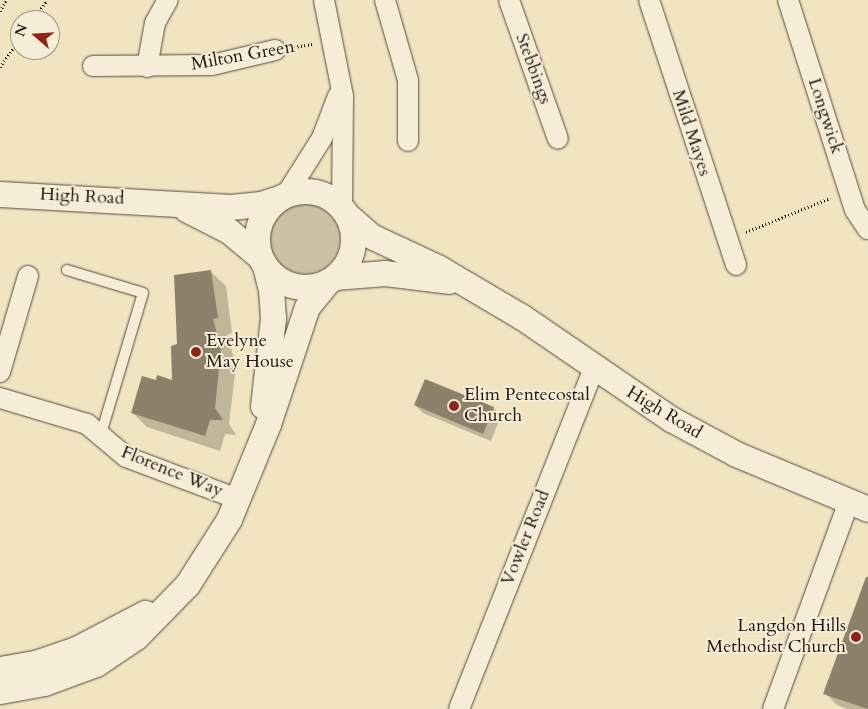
<!DOCTYPE html>
<style>
body{margin:0}
#map{position:relative;width:868px;height:709px;overflow:hidden;background:#f0e4c1;font-family:Cardo,serif}
div>[style]{position:absolute}
.green>*{inset:0;background:#ccc1a3}
.round{border-radius:50%}
.shadow>*{inset:0;background:#0003}
.building>*{inset:0;background:#8c816b}
.path>*{height:3px;margin-top:-1.5px;transform-origin:0;background:repeating-linear-gradient(90deg,#1f160e 0 1px,transparent 0 3.5px)}
.roads{filter:drop-shadow(0 0 1px #534a3b) drop-shadow(0 0 1px #534a3b)}
.service>*{height:10px;margin:-5px;padding:0 5px;transform-origin:5px;border-radius:5px;background:#f5edd7}
.minor>*{height:20px;margin:-10px;padding:0 10px;transform-origin:10px;border-radius:10px;background:#f5edd7}
.tertiary>*{height:25px;margin:-12.5px;padding:0 12.5px;transform-origin:12.5px;border-radius:12.5px;background:#f5edd7}
.tertiary>.ring{margin:-12.5px;padding:0;box-sizing:content-box;background:none;border:25px solid #f5edd7;border-radius:50%}
.dots>*{width:14px;height:14px;translate:-50% -50%;box-sizing:border-box;border:2px solid #f5edd7;border-radius:50%}
span{translate:-50% -50%;white-space:nowrap;text-align:center;line-height:1.15;-webkit-text-stroke:4px #f5edd7;paint-order:stroke}
.street-label{font-size:18px;color:#1f160e}
.poi-label{font-size:18px;color:#1f160e}
.left{translate:0 -50%;text-align:left}
.right{translate:-100% -50%;text-align:right}
.north{position:absolute;left:10px;top:10px;width:50px;height:50px;box-sizing:border-box;background:#f5edd7;border:1px solid #9f9787;border-radius:50%;rotate:289deg;font-size:14px;font-weight:700;line-height:20px;text-align:center;color:#1f160e}
.north::after{content:'';display:block;margin:auto;width:18px;height:22px;background:#8f2418;clip-path:polygon(50% 0,100% 100%,50% 72%,0 100%)}
</style>
<div id="map">
<div class="green">
<div class="round" style="left:270px;top:204px;width:70px;height:70px"></div>
</div>
<div class="shadow">
<div style="clip-path:polygon(210px 271px,226px 286px,232px 333px,227px 335px,236px 365px,229px 424px,236px 435px,225px 434px,220px 451px,147px 427px,132px 412px,156px 382px,174px 382px,179px 346px)"></div>
<div style="clip-path:polygon(415px 405px,494px 408px,501px 416px,491px 441px,423px 413px)"></div>
<div style="clip-path:polygon(868px 581px,868px 709px,847px 709px,837px 705px,825px 693px)"></div>
</div>
<div class="building">
<div style="clip-path:polygon(211px 270px,218px 318px,213px 319px,221px 349px,215px 408px,223px 420px,210px 420px,205px 436px,131px 413px,142px 376px,156px 380px,157px 375px,172px 380px,171px 346px,177px 344px,174px 275px)"></div>
<div style="clip-path:polygon(425px 379px,494px 407px,483px 434px,414px 405px)"></div>
<div style="clip-path:polygon(866px 577px,868px 577px,868px 709px,823px 694px)"></div>
</div>
<div class="path">
<div style="left:0;top:11px;width:13px;rotate:-58deg"></div>
<div style="left:33px;top:20px;width:24px;rotate:-55deg"></div>
<div style="left:294px;top:47px;width:19px;rotate:-9deg"></div>
<div style="left:0;top:67px;width:35px;rotate:-55deg"></div>
<div style="left:746px;top:232px;width:91px;rotate:-22deg"></div>
</div>
<div class="roads">
<div class="service">
<div style="left:67px;top:270px;width:79px;rotate:16.8deg"></div>
<div style="left:143px;top:293px;width:147px;rotate:106.6deg"></div>
</div>
<div class="minor">
<div style="left:324px;top:0;width:98px;rotate:78.8deg"></div>
<div style="left:343px;top:96px;width:113px;rotate:90.5deg"></div>
<div style="left:385px;top:0;width:83px;rotate:74deg"></div>
<div style="left:408px;top:80px;width:61px;rotate:90deg"></div>
<div style="left:509px;top:0;width:147px;rotate:70.6deg"></div>
<div style="left:649px;top:0;width:279px;rotate:71.8deg"></div>
<div style="left:788px;top:0;width:220px;rotate:72.3deg"></div>
<div style="left:855px;top:210px;width:23px;rotate:56deg"></div>
<div style="left:93px;top:66px;width:119px;rotate:-0.5deg"></div>
<div style="left:212px;top:65px;width:65px;rotate:-13.4deg"></div>
<div style="left:147px;top:67px;width:45px;rotate:-79.7deg"></div>
<div style="left:155px;top:23px;width:26px;rotate:-61deg"></div>
<div style="left:286px;top:195px;width:67px;rotate:-57.7deg"></div>
<div style="left:322px;top:138px;width:45px;rotate:-69.1deg"></div>
<div style="left:0;top:372px;width:100px;rotate:-73.7deg"></div>
<div style="left:0;top:398px;width:91px;rotate:16.6deg"></div>
<div style="left:87px;top:424px;width:51px;rotate:40.2deg"></div>
<div style="left:126px;top:457px;width:120px;rotate:20.6deg"></div>
<div style="left:459px;top:709px;width:367px;rotate:-68.4deg"></div>
<div style="left:773px;top:709px;width:221px;rotate:-69.9deg"></div>
</div>
<div class="tertiary">
<div class="ring" style="left:257px;top:191px;width:71px;height:71px"></div>
<div style="left:0;top:194px;width:231px;rotate:3.2deg"></div>
<div style="left:231px;top:207px;width:30px;rotate:-6deg"></div>
<div style="left:261px;top:204px;width:19px;rotate:-18deg"></div>
<div style="left:186px;top:209px;width:48px;rotate:27.1deg"></div>
<div style="left:229px;top:231px;width:40px;rotate:40deg"></div>
<div style="left:348px;top:216px;width:30px;rotate:41deg"></div>
<div style="left:371px;top:236px;width:75px;rotate:25.2deg"></div>
<div style="left:439px;top:268px;width:96px;rotate:30.6deg"></div>
<div style="left:522px;top:317px;width:181px;rotate:34.4deg"></div>
<div style="left:671px;top:419px;width:74px;rotate:28.3deg"></div>
<div style="left:736px;top:454px;width:143px;rotate:22.6deg"></div>
<div style="left:335px;top:277px;width:50px;rotate:-4.6deg"></div>
<div style="left:385px;top:273px;width:64px;rotate:7.1deg"></div>
<div style="left:263px;top:406px;width:89px;rotate:-83.5deg"></div>
<div style="left:273px;top:318px;width:28px;rotate:-94deg"></div>
<div style="left:271px;top:290px;width:25px;rotate:-104deg"></div>
<div style="left:0;top:669px;width:39px;rotate:-10deg"></div>
<div style="left:38px;top:662px;width:40px;rotate:-18.9deg"></div>
<div style="left:76px;top:649px;width:78px;rotate:-27.6deg"></div>
<div style="left:0;top:691px;width:45px;rotate:-10.3deg"></div>
<div style="left:44px;top:683px;width:55px;rotate:-20.1deg"></div>
<div style="left:96px;top:664px;width:48px;rotate:-34deg"></div>
<div style="left:136px;top:637px;width:73px;rotate:-45.6deg"></div>
<div style="left:187px;top:585px;width:78px;rotate:-57.5deg"></div>
<div style="left:229px;top:519px;width:103px;rotate:-67.7deg"></div>
<div style="left:268px;top:424px;width:123px;rotate:-71.6deg"></div>
<div style="left:307px;top:307px;width:33px;rotate:-51deg"></div>
</div>
</div>
<div class="dots">
<div style="left:196px;top:352px;background:#8f2418"></div>
<div style="left:454px;top:406px;background:#8f2418"></div>
<div style="left:856px;top:637px;background:#8f2418"></div>
</div>
<div class="street-label">
<span style="left:243px;top:56px;rotate:-10deg">Milton Green</span>
<span style="left:533px;top:69px;rotate:70deg">Stebbings</span>
<span style="left:825px;top:116px;rotate:72deg">Longwick</span>
<span style="left:691px;top:133px;rotate:72deg">Mild Mayes</span>
<span style="left:82px;top:197px;rotate:3deg">High Road</span>
<span style="left:664px;top:413px;rotate:31deg">High Road</span>
<span style="left:172px;top:472px;rotate:22deg">Florence Way</span>
<span style="left:526px;top:538px;rotate:-68deg">Vowler Road</span>
</div>
<div class="poi-label">
<span class="left" style="left:206px;top:352px">Evelyne<br>May House</span>
<span class="left" style="left:464px;top:406px">Elim Pentecostal<br>Church</span>
<span class="right" style="left:846px;top:637px">Langdon Hills<br>Methodist Church</span>
</div>
<div class="north">N</div>
</div>
